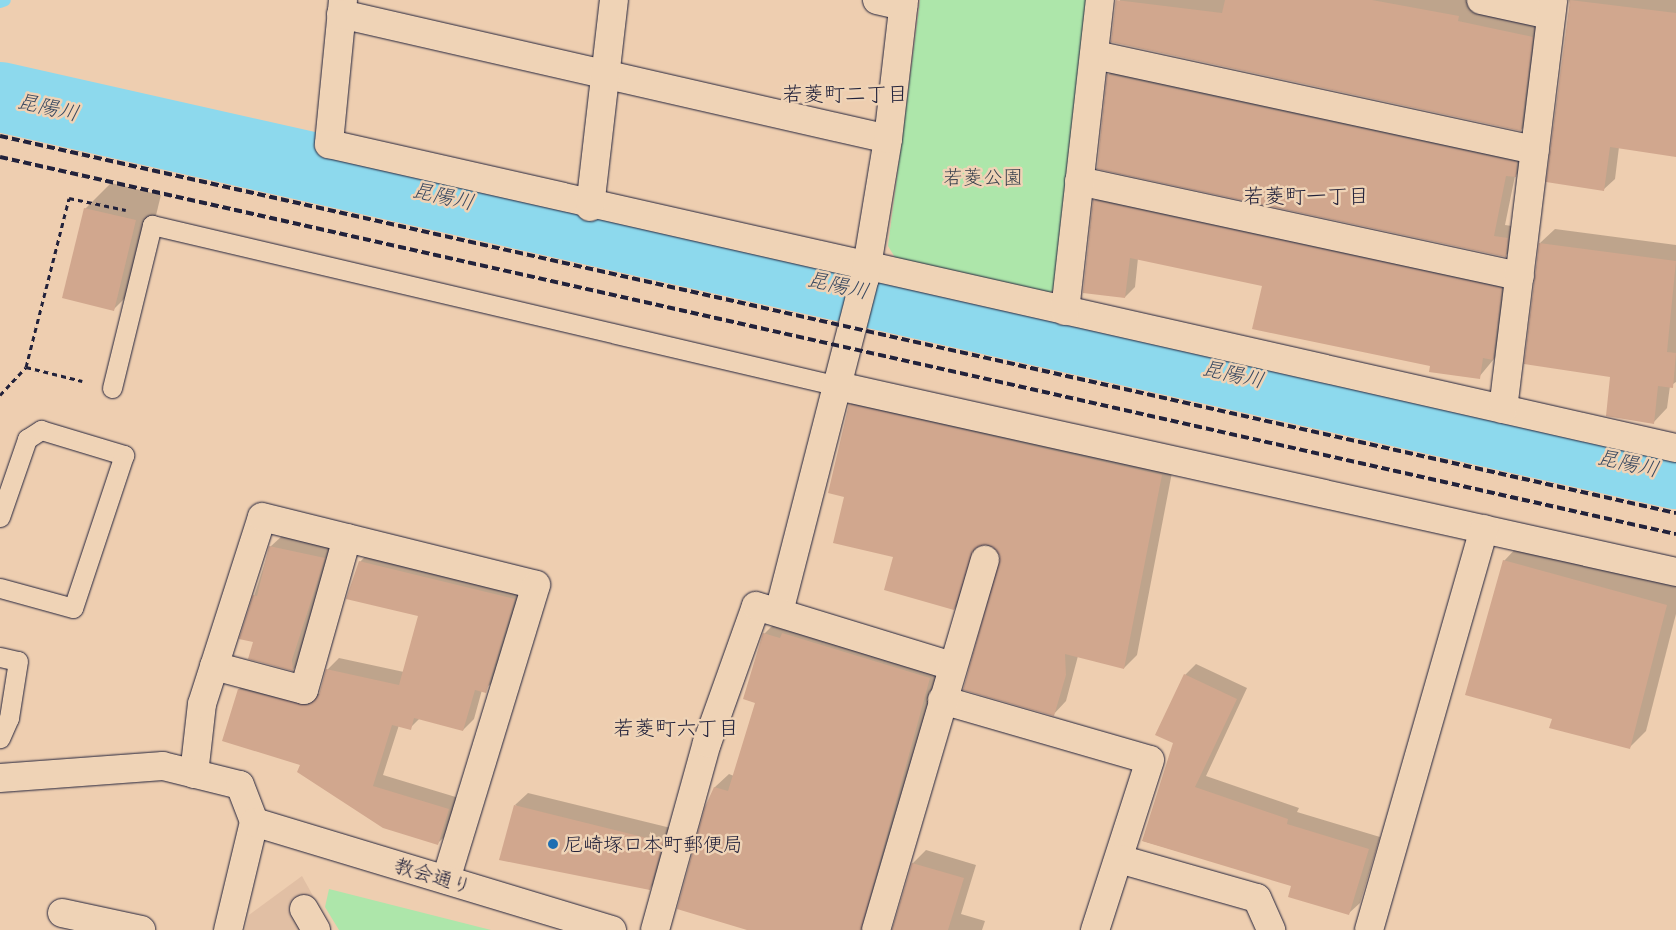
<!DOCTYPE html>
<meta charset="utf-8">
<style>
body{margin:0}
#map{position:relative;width:1676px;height:930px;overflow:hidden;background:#eeceb0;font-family:Caveat,"Klee One",sans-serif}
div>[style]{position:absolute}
.built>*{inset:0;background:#e1bfa4}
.green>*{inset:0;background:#ade6aa}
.shadow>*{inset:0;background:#0003}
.stream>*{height:11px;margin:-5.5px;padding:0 5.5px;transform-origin:5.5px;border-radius:5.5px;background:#8dd9ed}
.river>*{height:70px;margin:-35px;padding:0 35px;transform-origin:35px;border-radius:35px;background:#8dd9ed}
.building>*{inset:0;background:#d1a78e}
.path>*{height:3px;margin-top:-1.5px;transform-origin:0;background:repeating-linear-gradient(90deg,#22223b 0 5px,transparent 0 9px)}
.roads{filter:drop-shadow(0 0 1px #22223b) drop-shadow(0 0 1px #22223b)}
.service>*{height:19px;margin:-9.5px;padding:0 9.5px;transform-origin:9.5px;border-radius:9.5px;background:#efd3b6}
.pedestrian>*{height:28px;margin:-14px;padding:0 14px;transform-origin:14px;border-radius:14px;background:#efd3b6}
.minor>*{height:28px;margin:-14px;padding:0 14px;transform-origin:14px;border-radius:14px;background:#efd3b6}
.rail>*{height:4px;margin-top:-2px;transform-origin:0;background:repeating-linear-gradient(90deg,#22223b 0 8px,transparent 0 12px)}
.dots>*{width:14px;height:14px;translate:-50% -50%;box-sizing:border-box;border:2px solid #efd3b6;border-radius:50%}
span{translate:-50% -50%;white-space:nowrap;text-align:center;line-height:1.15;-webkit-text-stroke:5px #efd3b6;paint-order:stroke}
.park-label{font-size:20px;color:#373f4c}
.poi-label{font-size:20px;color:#22223b}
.left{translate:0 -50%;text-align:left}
.street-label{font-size:20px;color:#22223b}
.neighbourhood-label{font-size:21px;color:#22223b}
.water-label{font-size:21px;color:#37475f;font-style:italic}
</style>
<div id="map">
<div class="built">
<div style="clip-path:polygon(302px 876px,332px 930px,245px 930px,249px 915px)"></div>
</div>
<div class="green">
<div style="clip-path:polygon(920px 0,1089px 0,1056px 288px,1050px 293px,896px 259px,888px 246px)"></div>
<div style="clip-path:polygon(329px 889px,491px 930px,339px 930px,325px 907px)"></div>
</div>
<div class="shadow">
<div style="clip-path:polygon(1120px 0,1484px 0,1544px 17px,1532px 119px,1521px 130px,1112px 41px)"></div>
<div style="clip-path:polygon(1569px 0,1676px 0,1676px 155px,1619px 147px,1615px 179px,1603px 190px)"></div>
<div style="clip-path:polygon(1120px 63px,1528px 151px,1526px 165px,1515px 176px,1505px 225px,1519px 227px,1517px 245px,1505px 256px,1098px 168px,1109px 74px)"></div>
<div style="clip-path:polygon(111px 183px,161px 195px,139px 284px,113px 310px,85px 209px)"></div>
<div style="clip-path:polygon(1104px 191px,1511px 278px,1503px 348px,1479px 377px,1431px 365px,1264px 285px,1138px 258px,1135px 287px,1125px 297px,1094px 201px)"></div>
<div style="clip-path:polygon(1555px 229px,1676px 245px,1676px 382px,1670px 386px,1667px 408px,1653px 423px,1611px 376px,1540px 243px)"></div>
<div style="clip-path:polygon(863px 392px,1174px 462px,1137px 655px,1124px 668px,1078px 656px,1066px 701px,1053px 715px,998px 549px,983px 545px,967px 596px,954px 609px,895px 556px,845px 496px,850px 405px)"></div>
<div style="clip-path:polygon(282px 536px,336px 546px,304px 658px,293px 670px,254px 641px,254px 596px,270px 547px)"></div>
<div style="clip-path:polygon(1520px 544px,1676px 586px,1676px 614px,1646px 731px,1630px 747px,1504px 561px)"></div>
<div style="clip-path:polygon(371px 550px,525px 588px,497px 680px,482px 690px,474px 719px,463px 730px,420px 718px,410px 728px,399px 725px,383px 775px,459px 798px,449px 832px,437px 844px,302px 765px,224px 740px,239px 689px,251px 678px,320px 694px,327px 670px,339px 658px,404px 672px,420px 615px,360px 562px)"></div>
<div style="clip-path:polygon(777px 621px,942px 665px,883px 930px,753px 930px,706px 808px,715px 787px,729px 774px,734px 776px,756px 702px,764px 634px)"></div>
<div style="clip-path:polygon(1196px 664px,1247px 688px,1206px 776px,1299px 808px,1297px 812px,1380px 837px,1360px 903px,1348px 914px,1293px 885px,1143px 841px,1175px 743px,1185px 675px)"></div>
<div style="clip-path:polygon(528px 793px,675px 829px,662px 876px,649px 889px,515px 805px)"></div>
<div style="clip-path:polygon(926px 850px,976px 865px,961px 914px,985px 921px,982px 930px,892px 930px,913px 863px)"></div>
</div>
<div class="stream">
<div style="left:0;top:2px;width:5px;rotate:-22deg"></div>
</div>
<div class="river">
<div style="left:0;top:97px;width:1718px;rotate:12.68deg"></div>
</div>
<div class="building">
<div style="clip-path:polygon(1116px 0,1222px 13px,1225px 0,1372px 0,1459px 16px,1458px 21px,1533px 37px,1521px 131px,1111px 42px)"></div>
<div style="clip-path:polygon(1570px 0,1676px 13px,1676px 157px,1610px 147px,1604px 191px,1546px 182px)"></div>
<div style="clip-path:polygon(1107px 74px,1517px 162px,1516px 177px,1506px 176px,1494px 236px,1508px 238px,1506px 257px,1097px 169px)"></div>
<div style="clip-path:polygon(1093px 200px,1502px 288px,1493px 360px,1483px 358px,1480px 379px,1429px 372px,1430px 366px,1252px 329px,1262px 286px,1130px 258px,1125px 298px,1083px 293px)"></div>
<div style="clip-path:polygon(84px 208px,136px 220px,114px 311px,62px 298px)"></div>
<div style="clip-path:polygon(1539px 243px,1676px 261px,1667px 352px,1676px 353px,1673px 388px,1658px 386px,1654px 424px,1606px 416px,1610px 377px,1524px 364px)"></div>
<div style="clip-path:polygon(849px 404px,1162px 475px,1124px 669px,1065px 654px,1066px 675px,1054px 716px,963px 690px,1000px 556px,989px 545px,974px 549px,954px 610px,884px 590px,893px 557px,833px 543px,844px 497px,828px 493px)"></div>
<div style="clip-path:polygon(269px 546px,325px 558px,292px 660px,293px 671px,248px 659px,253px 642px,239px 639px,253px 595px,257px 596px)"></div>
<div style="clip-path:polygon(1503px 560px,1667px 605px,1630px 749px,1549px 728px,1552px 719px,1465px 695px)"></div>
<div style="clip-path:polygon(359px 561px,515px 599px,486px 693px,475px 690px,463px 731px,414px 718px,411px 730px,392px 725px,373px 786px,449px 809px,438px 845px,383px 828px,297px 772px,300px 765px,222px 741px,238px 689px,308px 705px,319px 695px,326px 669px,399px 685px,418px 616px,346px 599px)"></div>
<div style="clip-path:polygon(763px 633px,780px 638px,782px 633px,930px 678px,861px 930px,747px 930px,677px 909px,705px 807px,714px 787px,728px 791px,755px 703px,743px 699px)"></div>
<div style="clip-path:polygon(1184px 674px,1237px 699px,1195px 787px,1288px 819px,1287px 824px,1369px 849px,1349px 915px,1288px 897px,1291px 886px,1142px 841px,1173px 743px,1155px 735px)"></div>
<div style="clip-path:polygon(514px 805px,663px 842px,650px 890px,499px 860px)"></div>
<div style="clip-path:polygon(912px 863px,964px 878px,948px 930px,892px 930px)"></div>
</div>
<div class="path">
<div style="left:26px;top:367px;width:58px;rotate:14deg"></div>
<div style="left:0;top:395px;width:38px;rotate:-47deg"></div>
<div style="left:26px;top:367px;width:174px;rotate:-75.7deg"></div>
<div style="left:69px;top:198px;width:58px;rotate:11.9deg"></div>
</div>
<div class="roads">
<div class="service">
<div style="left:112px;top:388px;width:168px;rotate:-76.2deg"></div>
<div style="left:152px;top:225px;width:705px;rotate:13.21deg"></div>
<div style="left:0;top:517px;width:83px;rotate:-70.9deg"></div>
<div style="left:27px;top:439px;width:17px;rotate:-33deg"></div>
<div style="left:41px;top:430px;width:87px;rotate:16.8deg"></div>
<div style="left:124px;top:455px;width:161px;rotate:108.4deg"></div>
<div style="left:73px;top:608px;width:76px;rotate:-164.7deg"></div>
<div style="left:0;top:657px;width:18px;rotate:13deg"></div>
<div style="left:18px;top:661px;width:58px;rotate:99deg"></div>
<div style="left:9px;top:718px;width:22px;rotate:114deg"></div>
</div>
<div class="pedestrian">
<div style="left:304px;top:909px;width:24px;rotate:60deg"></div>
</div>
<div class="minor">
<div style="left:343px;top:0;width:145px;rotate:95.6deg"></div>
<div style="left:329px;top:144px;width:1381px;rotate:12.72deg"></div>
<div style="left:877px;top:0;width:27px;rotate:13deg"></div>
<div style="left:1481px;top:0;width:71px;rotate:12.3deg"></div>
<div style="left:341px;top:14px;width:561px;rotate:12.87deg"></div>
<div style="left:1095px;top:55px;width:450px;rotate:12.2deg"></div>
<div style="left:1079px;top:181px;width:451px;rotate:12.2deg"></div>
<div style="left:590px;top:207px;width:208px;rotate:-83.4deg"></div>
<div style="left:1065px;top:311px;width:313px;rotate:-83.6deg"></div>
<div style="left:838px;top:386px;width:858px;rotate:12.51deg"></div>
<div style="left:1503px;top:409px;width:412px;rotate:-83deg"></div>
<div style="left:779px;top:612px;width:345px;rotate:-75.6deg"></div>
<div style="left:865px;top:278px;width:141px;rotate:-80.6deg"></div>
<div style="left:888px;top:139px;width:140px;rotate:-83.4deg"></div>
<div style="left:214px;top:666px;width:93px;rotate:14.9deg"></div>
<div style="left:304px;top:690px;width:158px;rotate:-74.2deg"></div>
<div style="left:942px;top:700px;width:216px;rotate:16.1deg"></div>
<div style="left:1150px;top:760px;width:179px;rotate:107.9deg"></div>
<div style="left:194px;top:774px;width:70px;rotate:-83.5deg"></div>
<div style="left:202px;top:704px;width:196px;rotate:-72.2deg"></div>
<div style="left:262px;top:517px;width:282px;rotate:13.9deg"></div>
<div style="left:536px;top:585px;width:308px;rotate:107deg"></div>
<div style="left:0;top:778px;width:163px;rotate:-4.2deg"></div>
<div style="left:163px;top:766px;width:79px;rotate:13.9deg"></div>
<div style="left:240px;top:785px;width:40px;rotate:69deg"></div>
<div style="left:254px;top:822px;width:111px;rotate:103.5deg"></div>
<div style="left:254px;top:822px;width:374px;rotate:16.8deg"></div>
<div style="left:1119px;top:859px;width:143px;rotate:15.8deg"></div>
<div style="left:1257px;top:898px;width:35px;rotate:66deg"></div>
<div style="left:62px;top:913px;width:81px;rotate:12.1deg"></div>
<div style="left:655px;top:930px;width:194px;rotate:-74.5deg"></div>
<div style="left:707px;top:743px;width:145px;rotate:-70.3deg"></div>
<div style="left:756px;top:606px;width:205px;rotate:17deg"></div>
<div style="left:876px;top:930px;width:386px;rotate:-73.6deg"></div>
<div style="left:1369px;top:930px;width:417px;rotate:-74deg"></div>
</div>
</div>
<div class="rail">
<div style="left:0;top:136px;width:1718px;rotate:12.68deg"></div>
<div style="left:0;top:157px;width:1718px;rotate:12.68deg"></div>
</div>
<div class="dots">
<div style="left:553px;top:844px;background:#1f6fb2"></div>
</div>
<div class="park-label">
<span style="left:983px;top:177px">若菱公園</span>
</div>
<div class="poi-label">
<span class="left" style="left:563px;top:844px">尼崎塚口本町郵便局</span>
</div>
<div class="street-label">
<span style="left:433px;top:876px;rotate:17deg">教会通り</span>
</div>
<div class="neighbourhood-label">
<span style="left:845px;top:94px">若菱町二丁目</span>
<span style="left:1306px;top:196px">若菱町一丁目</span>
<span style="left:676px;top:728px">若菱町六丁目</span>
</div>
<div class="water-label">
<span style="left:48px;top:107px;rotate:13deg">昆陽川</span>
<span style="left:443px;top:196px;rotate:13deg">昆陽川</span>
<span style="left:838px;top:285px;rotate:13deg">昆陽川</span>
<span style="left:1233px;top:374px;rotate:13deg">昆陽川</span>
<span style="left:1628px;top:463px;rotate:13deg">昆陽川</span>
</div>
</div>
